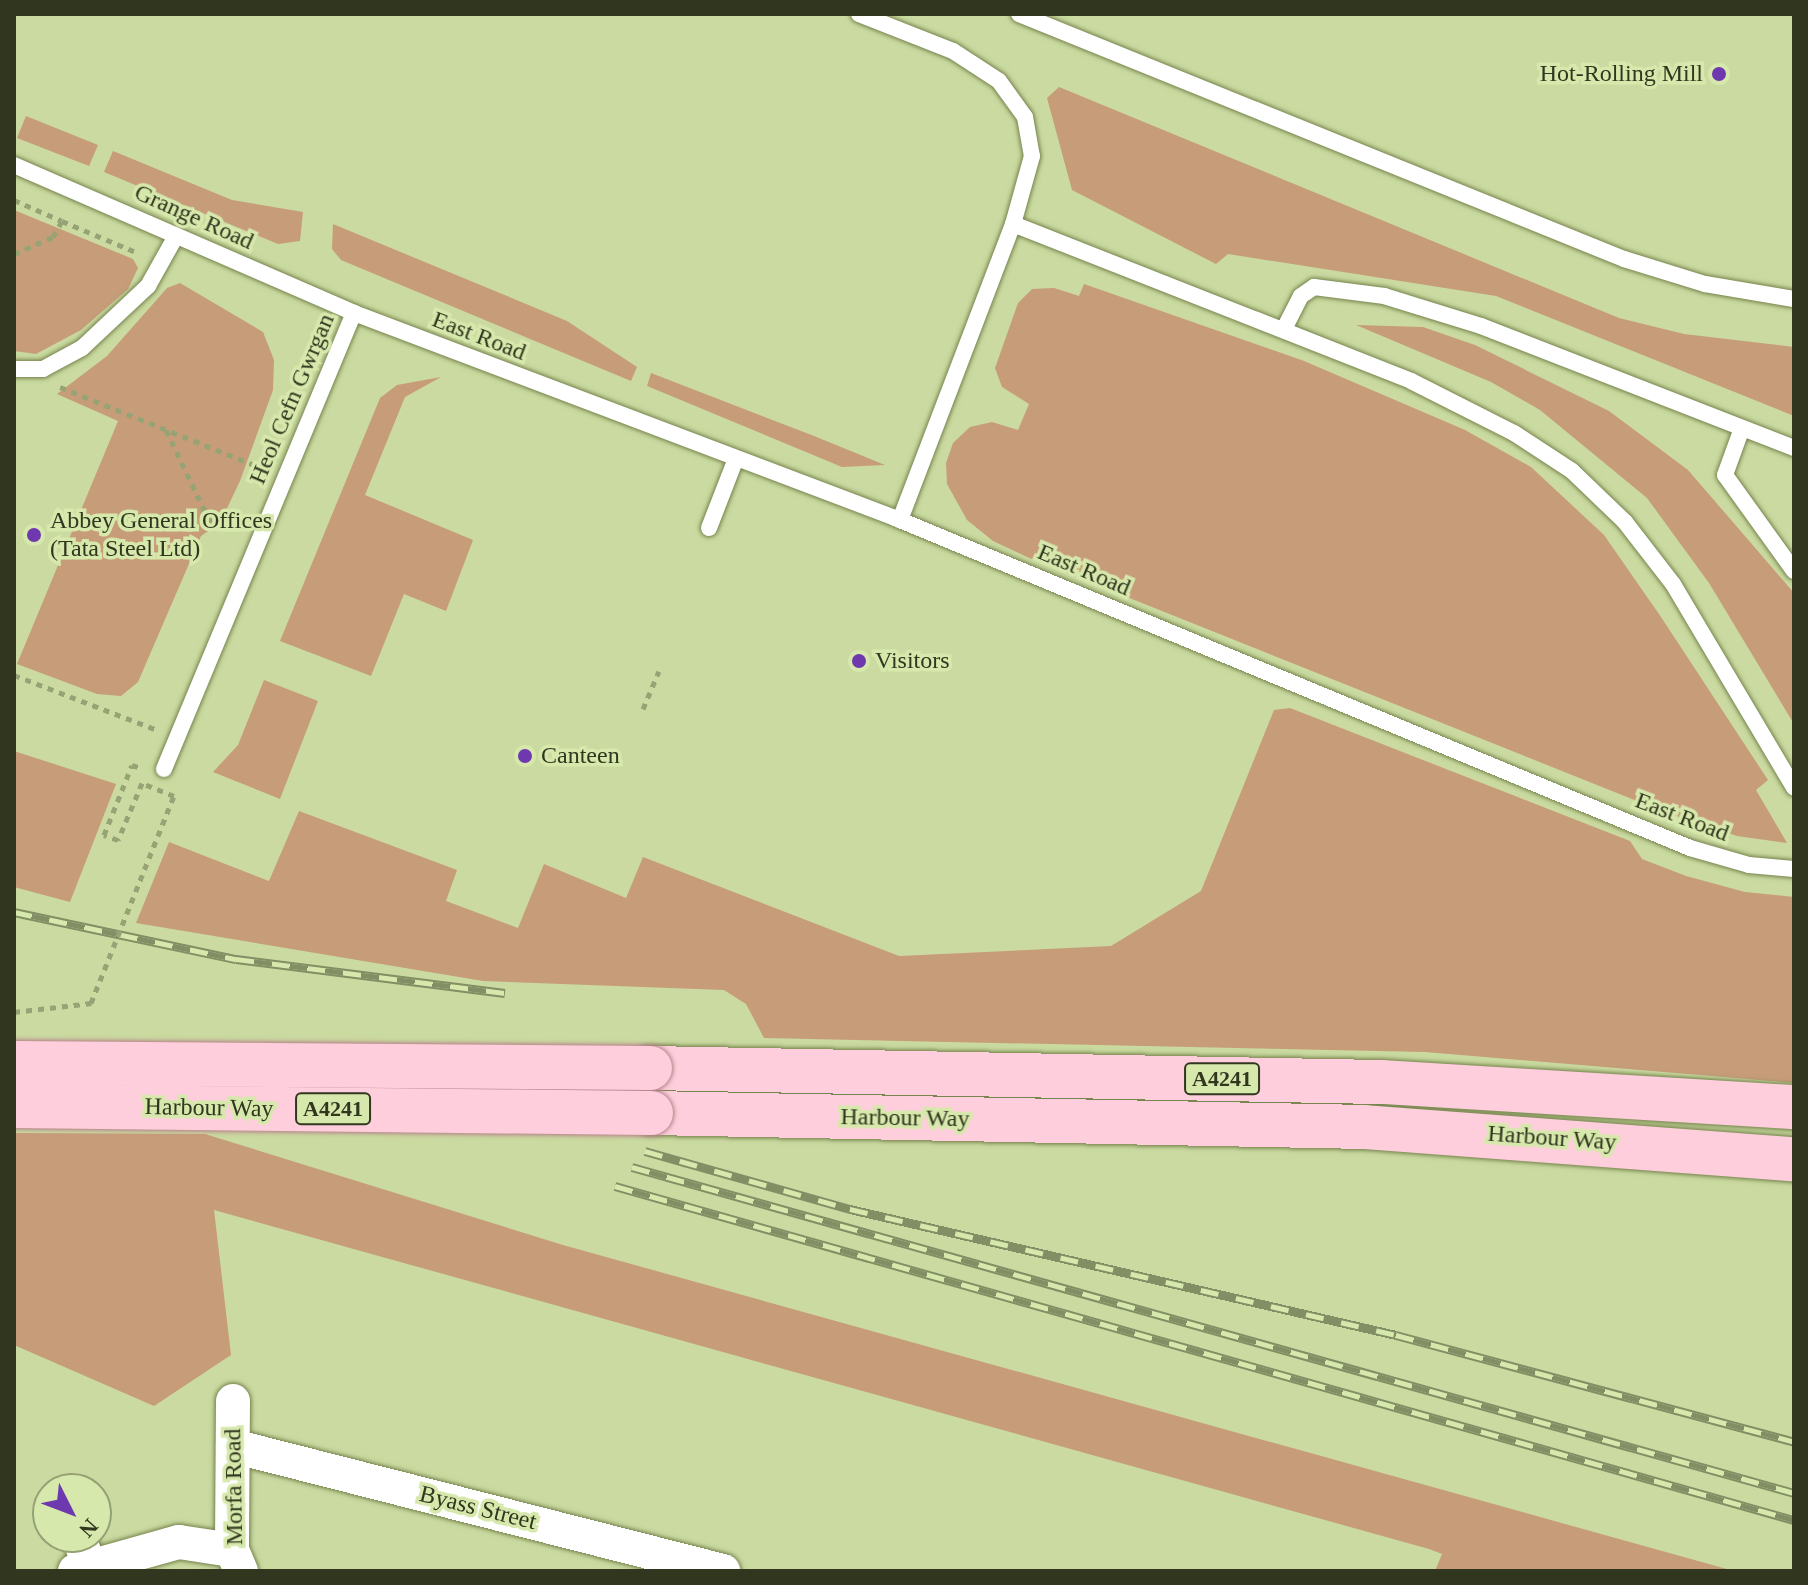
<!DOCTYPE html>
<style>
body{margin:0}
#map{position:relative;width:1808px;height:1585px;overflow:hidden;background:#cadaa0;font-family:"Times New Roman",serif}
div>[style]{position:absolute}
.green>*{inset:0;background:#c79c79}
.path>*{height:5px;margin-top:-2.5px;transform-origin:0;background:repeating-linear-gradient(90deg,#96a374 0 6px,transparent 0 12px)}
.roads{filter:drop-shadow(0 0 2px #76844d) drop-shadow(0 0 2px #76844d)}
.service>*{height:16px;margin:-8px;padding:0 8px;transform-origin:8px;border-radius:8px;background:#fff}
.minor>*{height:34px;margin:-17px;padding:0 17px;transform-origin:17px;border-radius:17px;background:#fff}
.primary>*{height:44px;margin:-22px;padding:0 22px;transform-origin:22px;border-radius:22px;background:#fecedc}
.rail>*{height:9px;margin-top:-4.5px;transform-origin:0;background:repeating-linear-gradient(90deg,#d7e8ac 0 18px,#828e64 0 36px);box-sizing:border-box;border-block:2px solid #828e64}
.path-bridge>*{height:5px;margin-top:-2.5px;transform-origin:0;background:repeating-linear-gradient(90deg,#96a374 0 6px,transparent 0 12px)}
.bridges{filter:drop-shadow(0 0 2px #b6848b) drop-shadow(0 0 2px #b6848b)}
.primary-bridge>*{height:44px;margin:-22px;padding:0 22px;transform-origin:22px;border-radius:22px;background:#fecedc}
.dots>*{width:22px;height:22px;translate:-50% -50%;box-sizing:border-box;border:4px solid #d7e8ac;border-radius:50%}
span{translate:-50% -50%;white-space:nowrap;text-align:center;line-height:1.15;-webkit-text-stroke:7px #d7e8ac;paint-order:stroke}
.shield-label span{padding:2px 6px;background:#d7e8ac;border:2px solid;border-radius:6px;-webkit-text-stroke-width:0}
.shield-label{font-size:22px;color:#31371f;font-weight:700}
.poi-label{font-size:24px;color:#31371f}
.right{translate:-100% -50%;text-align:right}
.left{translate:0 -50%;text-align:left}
.street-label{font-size:24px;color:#31371f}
.frame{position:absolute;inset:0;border:16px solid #31371f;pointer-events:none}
.north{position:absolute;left:32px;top:1473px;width:80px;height:80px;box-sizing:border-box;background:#d7e8ac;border:2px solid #95a174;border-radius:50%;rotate:132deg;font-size:22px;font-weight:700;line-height:32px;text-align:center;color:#31371f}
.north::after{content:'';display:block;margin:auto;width:28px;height:36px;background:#6e38ae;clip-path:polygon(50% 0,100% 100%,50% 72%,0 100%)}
</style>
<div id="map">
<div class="green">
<div style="clip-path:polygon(1059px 87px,1619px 318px,1684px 334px,1794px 347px,1794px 416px,1496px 296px,1228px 254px,1216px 264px,1072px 190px,1047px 98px)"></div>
<div style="clip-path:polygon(26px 116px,98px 145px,89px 166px,17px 138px)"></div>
<div style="clip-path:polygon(113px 151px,232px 200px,303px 212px,300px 241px,278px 244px,104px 172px)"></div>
<div style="clip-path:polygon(14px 210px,133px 259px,138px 268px,128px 289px,81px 330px,36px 354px,14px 351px)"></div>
<div style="clip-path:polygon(333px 224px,567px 321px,637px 367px,631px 381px,341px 260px,332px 249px)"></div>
<div style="clip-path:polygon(180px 283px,263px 332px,274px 360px,273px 390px,240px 481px,220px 523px,201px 536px,138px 682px,121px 696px,97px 694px,17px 664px,118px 421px,57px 394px,107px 356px,167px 288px)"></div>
<div style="clip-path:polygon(1084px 284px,1304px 361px,1465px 430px,1531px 467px,1604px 535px,1661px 617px,1768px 780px,1756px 790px,1787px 843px,1737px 836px,1667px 813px,1027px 557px,993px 541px,967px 520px,947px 484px,946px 463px,953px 443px,970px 427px,992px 422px,1018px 430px,1029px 404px,1002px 387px,995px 368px,1018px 303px,1032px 289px,1054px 288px,1079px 296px)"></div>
<div style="clip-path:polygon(1356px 325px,1423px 327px,1475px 345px,1609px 411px,1688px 470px,1794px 593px,1794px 724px,1709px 583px,1647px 498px,1540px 410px,1491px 382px)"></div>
<div style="clip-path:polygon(651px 373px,814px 436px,885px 465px,842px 467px,647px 386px)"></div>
<div style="clip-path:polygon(441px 377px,405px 397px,365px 495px,473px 540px,446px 611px,404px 594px,371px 676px,280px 641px,380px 398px,397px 385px)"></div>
<div style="clip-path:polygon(264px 680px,318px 701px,280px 799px,213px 772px,238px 745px)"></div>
<div style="clip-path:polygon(1290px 708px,1630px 841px,1642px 859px,1686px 876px,1745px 892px,1794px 897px,1794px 1083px,1425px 1052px,764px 1038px,746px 1004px,724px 990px,483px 981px,136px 923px,169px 842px,269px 881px,299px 811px,457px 870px,446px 901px,518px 928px,544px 864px,626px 898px,643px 857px,899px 956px,1111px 946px,1201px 891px,1274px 710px)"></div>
<div style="clip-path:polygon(14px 751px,116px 784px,70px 902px,14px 887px)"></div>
<div style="clip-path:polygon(14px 1133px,205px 1134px,563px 1245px,1734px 1571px,1435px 1571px,1442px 1554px,1429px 1549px,214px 1210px,231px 1355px,154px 1406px,14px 1345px)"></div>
</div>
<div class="path">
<div style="left:14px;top:200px;width:52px;rotate:23.6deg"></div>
<div style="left:14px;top:254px;width:43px;rotate:-23.6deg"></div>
<div style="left:53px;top:237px;width:18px;rotate:-61deg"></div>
<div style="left:62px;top:221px;width:82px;rotate:22.8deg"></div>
<div style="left:60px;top:387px;width:218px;rotate:21.9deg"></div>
<div style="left:166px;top:430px;width:109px;rotate:64.4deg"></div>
<div style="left:14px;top:675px;width:151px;rotate:21deg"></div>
<div style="left:643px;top:709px;width:41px;rotate:-67.2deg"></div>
<div style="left:118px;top:840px;width:15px;rotate:-160deg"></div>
<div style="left:104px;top:835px;width:75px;rotate:-68.2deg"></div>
<div style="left:132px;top:765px;width:9px;rotate:18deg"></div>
</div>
<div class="roads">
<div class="service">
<div style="left:859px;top:14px;width:101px;rotate:21.5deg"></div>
<div style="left:953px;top:51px;width:55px;rotate:33.1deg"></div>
<div style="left:999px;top:81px;width:44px;rotate:54.2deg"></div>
<div style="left:1025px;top:117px;width:40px;rotate:80deg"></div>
<div style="left:1032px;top:156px;width:71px;rotate:105.6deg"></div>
<div style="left:1013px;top:224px;width:317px;rotate:110.9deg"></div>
<div style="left:1019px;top:14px;width:653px;rotate:22.05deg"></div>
<div style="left:1624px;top:259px;width:85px;rotate:17.2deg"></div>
<div style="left:1705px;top:284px;width:90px;rotate:9.6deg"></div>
<div style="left:14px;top:165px;width:371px;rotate:23.5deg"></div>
<div style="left:354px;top:313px;width:579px;rotate:20.75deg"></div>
<div style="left:895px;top:518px;width:861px;rotate:22.54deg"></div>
<div style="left:1690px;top:848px;width:61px;rotate:16.1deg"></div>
<div style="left:1749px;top:865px;width:45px;rotate:5.1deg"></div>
<div style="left:1013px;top:224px;width:428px;rotate:21.5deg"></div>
<div style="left:1411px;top:381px;width:115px;rotate:26.8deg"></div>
<div style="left:1514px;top:433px;width:69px;rotate:33.2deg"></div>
<div style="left:1572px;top:471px;width:74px;rotate:43.9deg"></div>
<div style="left:1625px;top:522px;width:78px;rotate:52.3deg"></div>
<div style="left:1673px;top:584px;width:237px;rotate:59.3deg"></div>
<div style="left:1284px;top:329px;width:37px;rotate:-63deg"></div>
<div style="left:1301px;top:296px;width:16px;rotate:-35deg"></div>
<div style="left:1314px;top:287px;width:71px;rotate:7.3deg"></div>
<div style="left:1384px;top:296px;width:102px;rotate:17.2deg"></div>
<div style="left:1481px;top:326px;width:336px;rotate:21.3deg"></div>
<div style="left:14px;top:369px;width:29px"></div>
<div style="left:43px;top:369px;width:44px;rotate:-28.3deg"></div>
<div style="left:82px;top:348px;width:91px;rotate:-43.2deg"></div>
<div style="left:148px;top:286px;width:57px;rotate:-60.8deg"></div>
<div style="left:1742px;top:428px;width:50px;rotate:109.9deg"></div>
<div style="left:1725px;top:475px;width:118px;rotate:54.3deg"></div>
<div style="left:709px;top:528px;width:72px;rotate:-68.8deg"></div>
<div style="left:164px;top:769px;width:494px;rotate:-67.4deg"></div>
</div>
<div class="minor">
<div style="left:233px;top:1401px;width:149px;rotate:90.4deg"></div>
<div style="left:232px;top:1550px;width:23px;rotate:67deg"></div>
<div style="left:233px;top:1446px;width:506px;rotate:14.31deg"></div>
<div style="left:79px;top:1537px;width:31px;rotate:71deg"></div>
<div style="left:75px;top:1571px;width:108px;rotate:-15.6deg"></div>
<div style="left:179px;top:1542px;width:54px;rotate:8.6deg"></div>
</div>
<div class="primary">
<div style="left:650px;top:1068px;width:732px;rotate:1.1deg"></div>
<div style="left:1382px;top:1082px;width:413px;rotate:3.5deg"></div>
<div style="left:651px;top:1113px;width:713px;rotate:1.12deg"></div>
<div style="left:1364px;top:1127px;width:431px;rotate:4.3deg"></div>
</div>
</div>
<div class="rail">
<div style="left:14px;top:912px;width:227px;rotate:12deg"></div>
<div style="left:236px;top:959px;width:271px;rotate:7.2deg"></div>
<div style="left:645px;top:1151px;width:213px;rotate:15.8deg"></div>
<div style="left:850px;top:1209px;width:560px;rotate:12.99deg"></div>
<div style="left:1396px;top:1335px;width:412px;rotate:15deg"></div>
<div style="left:632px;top:1167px;width:1207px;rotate:15.67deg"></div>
<div style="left:615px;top:1186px;width:1225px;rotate:15.82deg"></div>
</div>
<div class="path-bridge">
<div style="left:14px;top:1012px;width:78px;rotate:-6.7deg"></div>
<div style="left:91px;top:1003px;width:223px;rotate:-68.2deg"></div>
<div style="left:174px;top:796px;width:35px;rotate:-158deg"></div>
<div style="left:142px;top:783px;width:62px;rotate:112.8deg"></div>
</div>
<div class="bridges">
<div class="primary-bridge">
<div style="left:14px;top:1063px;width:636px;rotate:0.45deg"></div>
<div style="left:14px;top:1106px;width:637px;rotate:0.63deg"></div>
</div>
</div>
<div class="dots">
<div style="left:1719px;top:74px;background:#6e38ae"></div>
<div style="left:34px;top:535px;background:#6e38ae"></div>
<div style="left:859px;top:661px;background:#6e38ae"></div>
<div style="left:525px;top:756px;background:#6e38ae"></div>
</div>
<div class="shield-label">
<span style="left:1222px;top:1079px">A4241</span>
<span style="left:333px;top:1109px">A4241</span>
</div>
<div class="poi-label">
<span class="right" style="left:1703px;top:74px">Hot-Rolling Mill</span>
<span class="left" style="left:50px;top:535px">Abbey General Offices<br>(Tata Steel Ltd)</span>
<span class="left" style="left:875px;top:661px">Visitors</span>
<span class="left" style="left:541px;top:756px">Canteen</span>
</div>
<div class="street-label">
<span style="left:194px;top:217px;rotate:24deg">Grange Road</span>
<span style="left:479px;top:336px;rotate:21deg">East Road</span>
<span style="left:292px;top:399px;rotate:-67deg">Heol Cefn Gwrgan</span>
<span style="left:1084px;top:570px;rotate:23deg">East Road</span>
<span style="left:1682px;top:817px;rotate:21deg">East Road</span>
<span style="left:209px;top:1108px;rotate:1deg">Harbour Way</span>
<span style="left:905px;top:1118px;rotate:1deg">Harbour Way</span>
<span style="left:1552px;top:1138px;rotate:4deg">Harbour Way</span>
<span style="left:234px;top:1487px;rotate:-91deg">Morfa Road</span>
<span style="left:478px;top:1508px;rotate:14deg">Byass Street</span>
</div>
<div class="frame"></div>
<div class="north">N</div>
</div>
